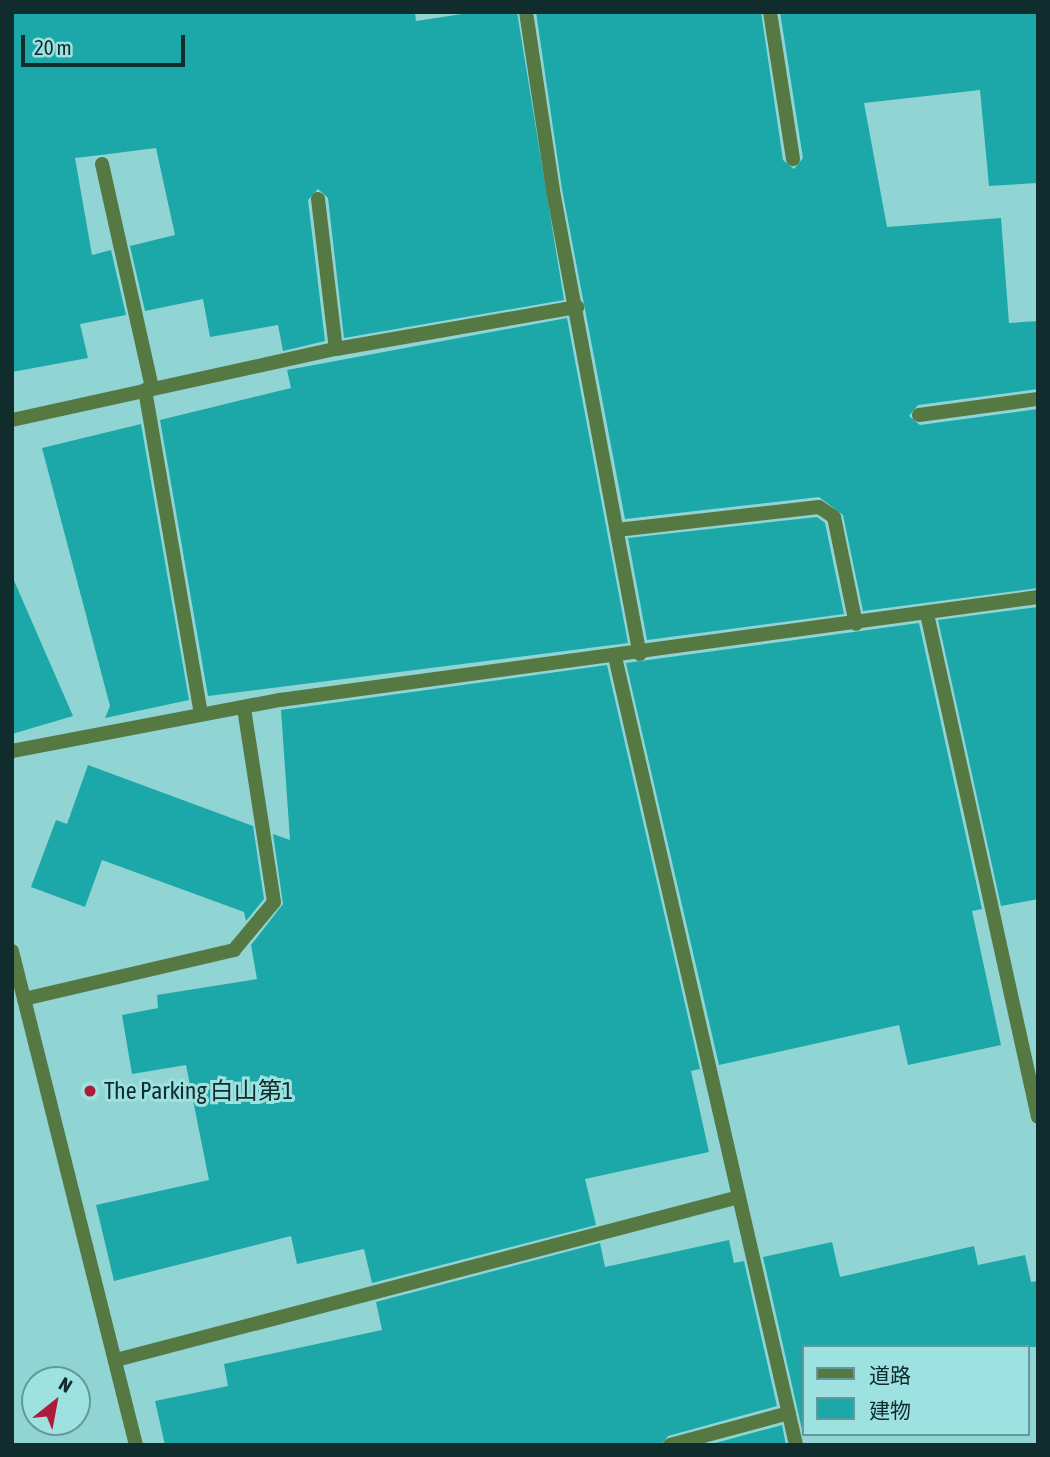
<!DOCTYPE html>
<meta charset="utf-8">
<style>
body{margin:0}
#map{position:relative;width:1050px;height:1457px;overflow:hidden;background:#91d4d4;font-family:"Asap Condensed","Noto Sans JP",sans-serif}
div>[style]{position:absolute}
.building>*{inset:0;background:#1ca8a9}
.service>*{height:14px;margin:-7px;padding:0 7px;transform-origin:7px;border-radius:7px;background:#567943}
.minor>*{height:14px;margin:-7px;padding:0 7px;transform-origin:7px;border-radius:7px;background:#567943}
.dots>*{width:19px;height:19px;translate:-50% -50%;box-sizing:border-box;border:4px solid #9ee1e1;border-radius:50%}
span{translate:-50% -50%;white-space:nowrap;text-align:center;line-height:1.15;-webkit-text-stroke:6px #9ee1e1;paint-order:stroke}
.poi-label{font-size:24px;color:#102c2c}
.left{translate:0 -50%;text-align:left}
.frame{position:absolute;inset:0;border:14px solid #102c2c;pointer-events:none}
.legend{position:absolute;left:802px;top:1345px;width:228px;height:91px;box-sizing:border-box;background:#9ee1e1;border:2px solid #659999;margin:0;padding:9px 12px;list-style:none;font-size:21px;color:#102c2c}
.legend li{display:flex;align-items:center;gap:14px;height:35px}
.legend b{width:35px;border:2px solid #659999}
.north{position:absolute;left:21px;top:1366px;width:70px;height:70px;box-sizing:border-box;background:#9ee1e1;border:2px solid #659999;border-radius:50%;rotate:31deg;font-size:19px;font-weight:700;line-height:28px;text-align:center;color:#102c2c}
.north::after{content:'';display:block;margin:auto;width:24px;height:32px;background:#ae1a3c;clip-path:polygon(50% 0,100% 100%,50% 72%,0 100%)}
.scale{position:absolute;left:21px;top:35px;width:164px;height:32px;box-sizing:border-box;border:4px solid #102c2c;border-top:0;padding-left:9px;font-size:21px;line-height:24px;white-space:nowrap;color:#102c2c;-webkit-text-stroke:5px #9ee1e1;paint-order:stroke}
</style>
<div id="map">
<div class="building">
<div style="clip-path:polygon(12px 12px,415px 12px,416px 21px,475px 12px,517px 12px,564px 300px,344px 338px,328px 198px,318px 189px,308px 200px,325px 341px,283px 351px,278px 325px,210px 337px,203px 299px,145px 311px,130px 246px,175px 235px,156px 148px,101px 155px,75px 158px,92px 255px,111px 250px,126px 315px,80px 324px,88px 358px,12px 372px)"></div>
<div style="clip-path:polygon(536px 12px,761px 12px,783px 160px,794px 169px,803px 158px,780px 12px,1038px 12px,1038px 183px,989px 186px,980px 90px,864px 103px,887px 227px,1001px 218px,1009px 323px,1038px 321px,1038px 389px,918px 405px,909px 416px,920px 425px,1038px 409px,1038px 588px,863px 611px,843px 515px,819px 497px,625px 519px,562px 189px)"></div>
<div style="clip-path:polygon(567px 318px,628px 643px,208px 696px,160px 420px,291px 388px,287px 370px)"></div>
<div style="clip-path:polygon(141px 424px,189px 700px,105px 718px,110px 706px,42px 448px)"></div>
<div style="clip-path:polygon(817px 517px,825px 523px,844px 614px,647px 640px,628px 538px)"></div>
<div style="clip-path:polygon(12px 576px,73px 716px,12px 734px)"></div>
<div style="clip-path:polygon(1038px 607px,1038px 899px,1001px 906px,938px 620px)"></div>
<div style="clip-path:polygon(919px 623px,982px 909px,972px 911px,1001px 1045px,908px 1065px,899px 1025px,719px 1065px,626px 663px)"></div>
<div style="clip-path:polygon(607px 665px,700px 1069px,691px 1071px,709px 1152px,585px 1179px,596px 1225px,372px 1283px,364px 1249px,297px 1264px,291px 1236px,114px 1281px,96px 1205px,209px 1180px,186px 1065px,132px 1074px,122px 1015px,158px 1008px,157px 995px,257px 979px,251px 945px,283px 904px,273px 834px,290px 840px,281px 710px)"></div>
<div style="clip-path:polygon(88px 765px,253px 826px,264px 899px,246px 921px,244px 912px,102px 860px,85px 907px,31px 887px,56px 820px,67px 824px)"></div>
<div style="clip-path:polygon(729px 1240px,734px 1263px,744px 1261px,777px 1406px,668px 1436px,661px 1445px,165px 1445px,155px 1401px,228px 1386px,224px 1364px,382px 1330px,376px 1302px,600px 1243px,605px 1267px)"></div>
<div style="clip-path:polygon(832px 1242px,840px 1277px,974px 1246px,978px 1265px,1025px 1255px,1031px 1282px,1038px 1281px,1038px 1347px,803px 1347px,803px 1434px,763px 1257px)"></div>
<div style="clip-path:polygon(782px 1425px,786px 1445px,708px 1445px)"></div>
</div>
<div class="service">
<div style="left:770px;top:12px;width:149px;rotate:81.1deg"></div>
<div style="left:102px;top:164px;width:229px;rotate:77.4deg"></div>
<div style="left:318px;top:199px;width:151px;rotate:83.2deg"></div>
<div style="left:919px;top:415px;width:120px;rotate:-7.7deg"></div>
<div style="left:617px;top:530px;width:203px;rotate:-6.5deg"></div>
<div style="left:819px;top:507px;width:18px;rotate:34deg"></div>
<div style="left:834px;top:517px;width:109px;rotate:78.4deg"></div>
<div style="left:927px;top:614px;width:515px;rotate:77.56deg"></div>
<div style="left:615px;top:657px;width:809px;rotate:77.06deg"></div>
</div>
<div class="minor">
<div style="left:526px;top:12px;width:181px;rotate:81.4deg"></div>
<div style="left:553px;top:191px;width:471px;rotate:79.4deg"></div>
<div style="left:145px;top:390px;width:328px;rotate:80.2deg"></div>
<div style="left:12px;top:420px;width:332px;rotate:-12.4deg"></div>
<div style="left:336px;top:349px;width:245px;rotate:-9.9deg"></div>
<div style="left:12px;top:751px;width:273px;rotate:-10.8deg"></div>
<div style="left:280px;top:700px;width:765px;rotate:-7.74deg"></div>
<div style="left:12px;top:951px;width:509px;rotate:75.91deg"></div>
<div style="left:24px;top:999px;width:216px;rotate:-13.1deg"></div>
<div style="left:234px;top:950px;width:62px;rotate:-50.2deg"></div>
<div style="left:274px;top:902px;width:196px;rotate:-98.8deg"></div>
<div style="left:116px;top:1360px;width:644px;rotate:-14.66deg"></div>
<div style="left:670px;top:1445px;width:123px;rotate:-15.1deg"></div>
</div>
<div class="dots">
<div style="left:90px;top:1091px;background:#ae1a3c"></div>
</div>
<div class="poi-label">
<span class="left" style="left:104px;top:1091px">The Parking 白山第1</span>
</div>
<div class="frame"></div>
<ul class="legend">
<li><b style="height:9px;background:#567943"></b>道路</li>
<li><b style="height:19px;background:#1ca8a9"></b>建物</li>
</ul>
<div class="north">N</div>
<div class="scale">20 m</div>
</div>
